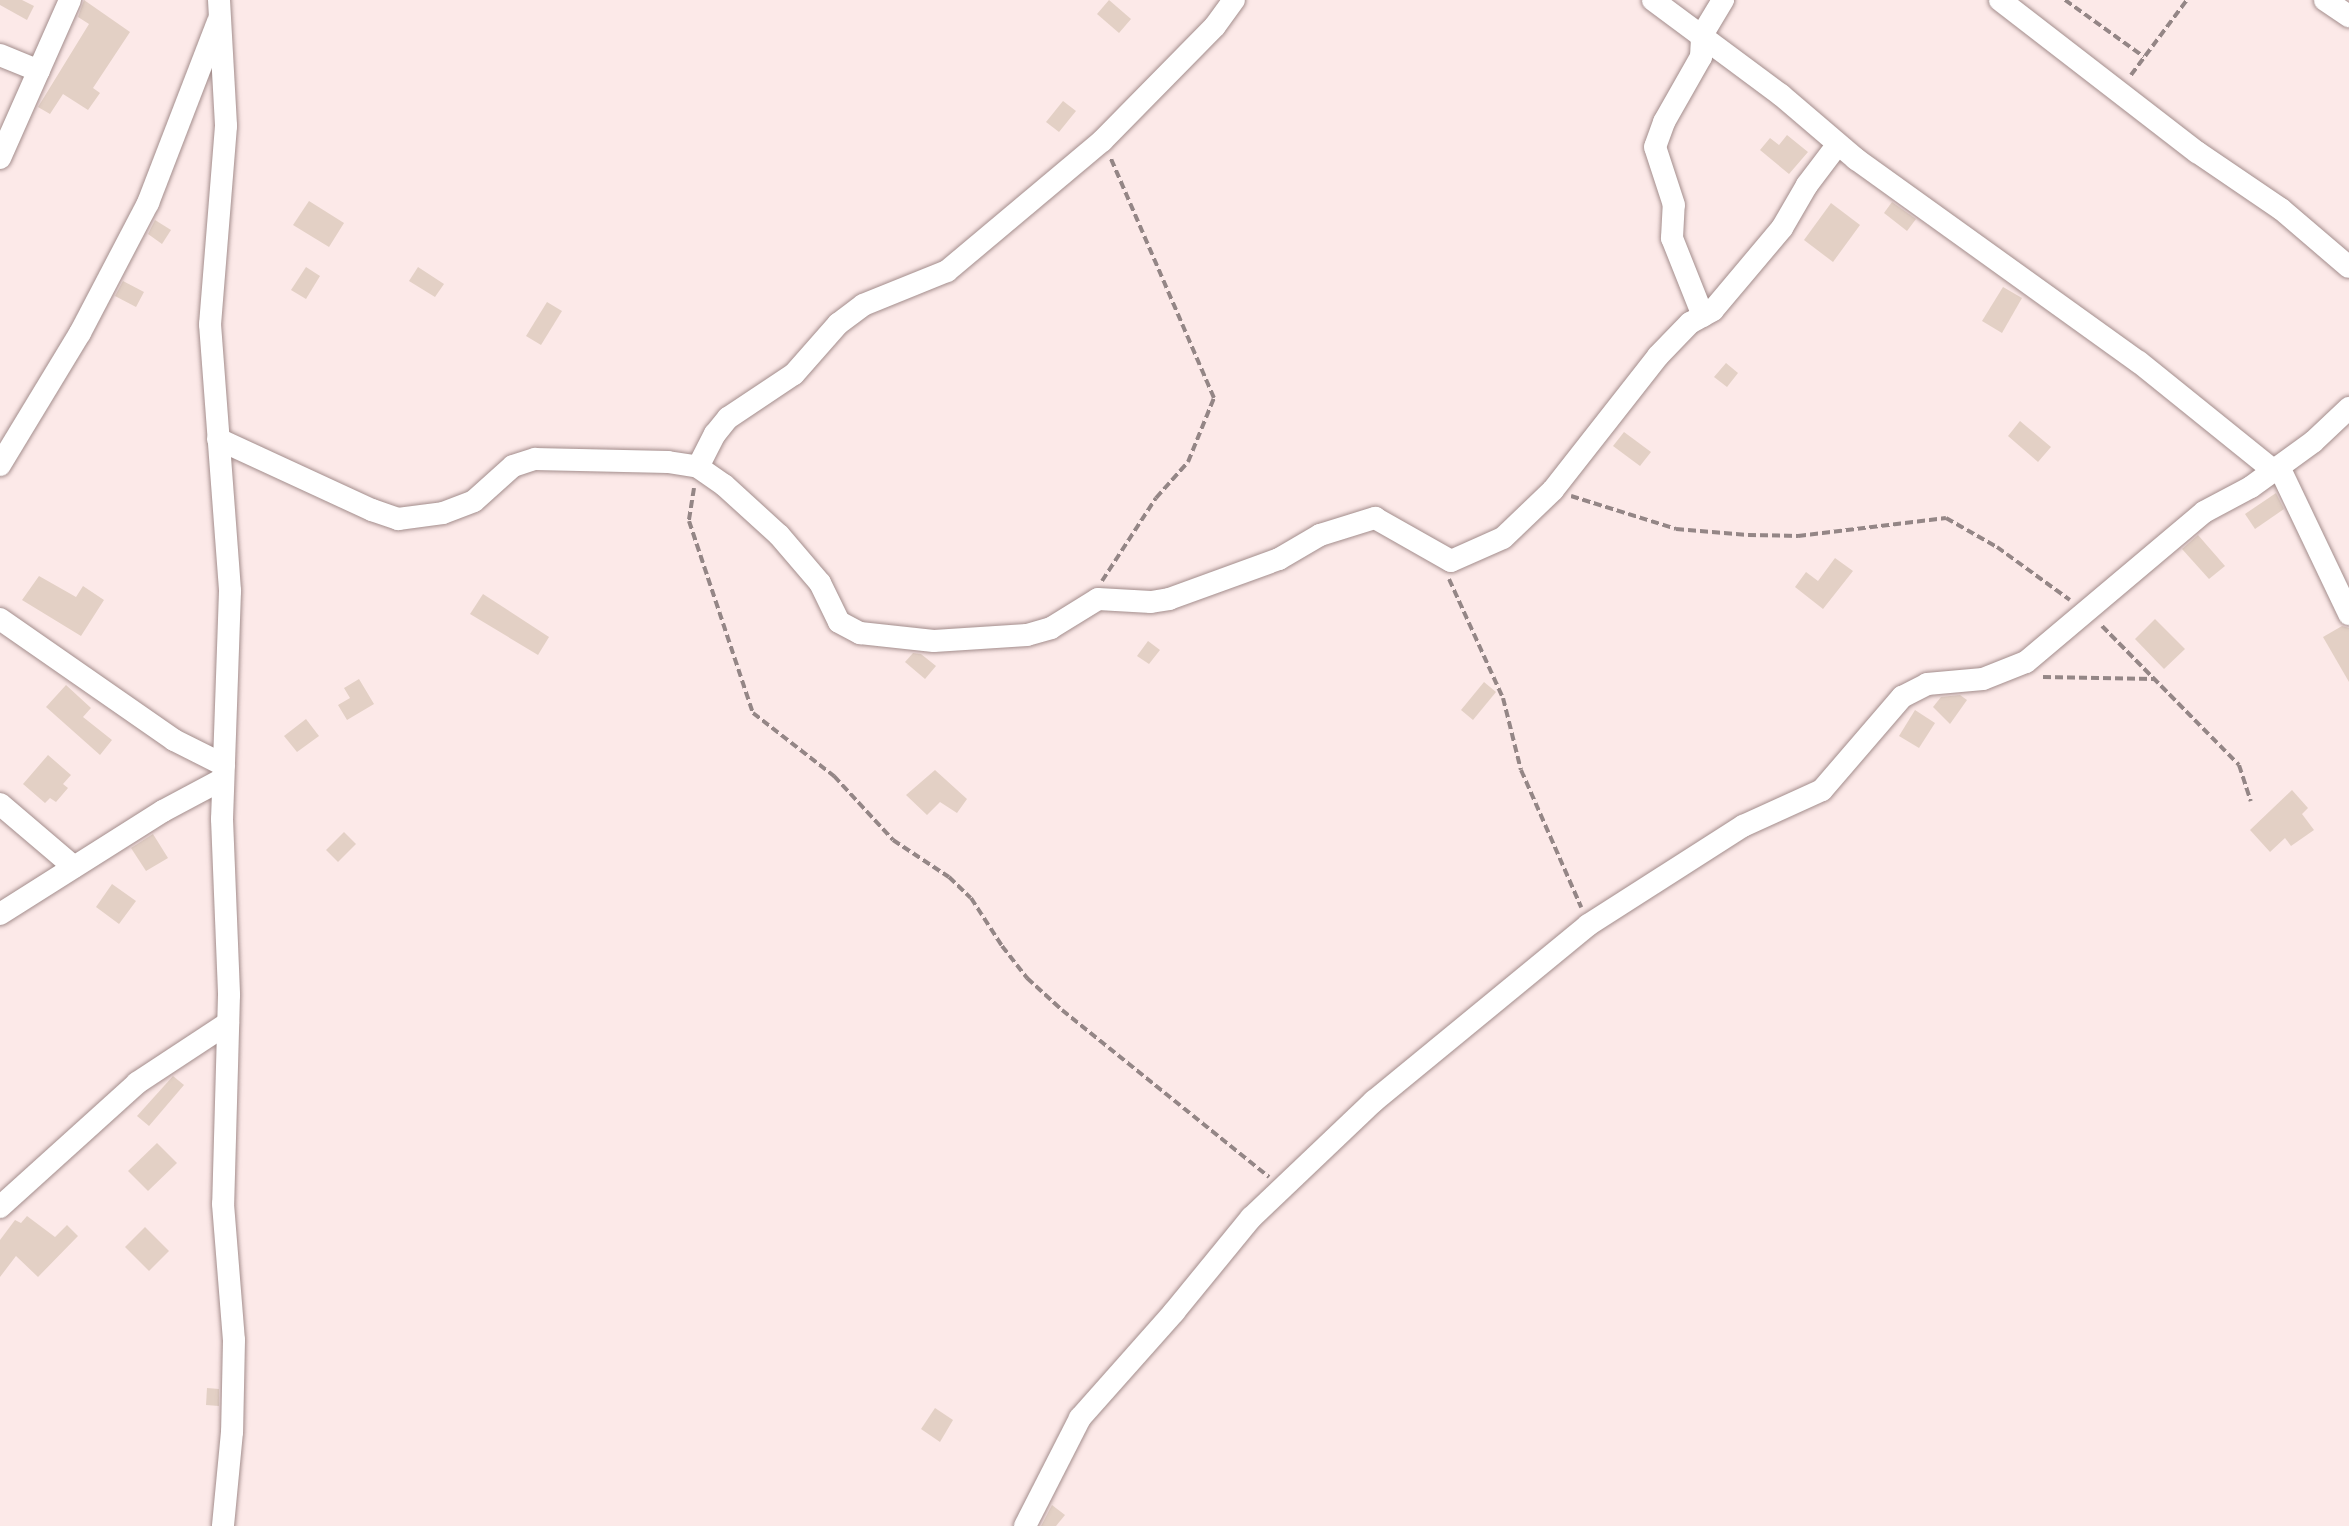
<!DOCTYPE html>
<style>
body{margin:0}
#map{position:relative;width:2349px;height:1526px;overflow:hidden;background:#fce9e8;font-family:"DM Sans",sans-serif}
div>[style]{position:absolute}
.building>*{inset:0;background:#e3d0c5}
.path>*{height:4px;margin-top:-2px;transform-origin:0;background:repeating-linear-gradient(90deg,#948686 0 8px,transparent 0 12px)}
.roads{filter:drop-shadow(0 0 2px #a38d8c) drop-shadow(0 0 2px #a38d8c)}
.minor>*{height:22px;margin:-11px;padding:0 11px;transform-origin:11px;border-radius:11px;background:#fff}
span{translate:-50% -50%;white-space:nowrap;text-align:center;line-height:1.15;-webkit-text-stroke:6px #fff;paint-order:stroke}
</style>
<div id="map">
<div class="building">
<div style="clip-path:polygon(0 0,22px 0,34px 6px,27px 20px,0 5px)"></div>
<div style="clip-path:polygon(84px 0,130px 32px,93px 88px,100px 93px,88px 110px,63px 94px,50px 114px,38px 107px,89px 24px,78px 17px)"></div>
<div style="clip-path:polygon(1109px 0,1131px 19px,1119px 33px,1097px 14px)"></div>
<div style="clip-path:polygon(1063px 101px,1076px 111px,1059px 132px,1046px 122px)"></div>
<div style="clip-path:polygon(1787px 135px,1808px 152px,1789px 174px,1760px 150px,1770px 138px,1779px 145px)"></div>
<div style="clip-path:polygon(309px 201px,344px 223px,329px 247px,293px 225px)"></div>
<div style="clip-path:polygon(1892px 202px,1916px 219px,1907px 231px,1884px 213px)"></div>
<div style="clip-path:polygon(1831px 203px,1860px 225px,1833px 262px,1804px 240px)"></div>
<div style="clip-path:polygon(155px 220px,171px 230px,162px 244px,148px 234px)"></div>
<div style="clip-path:polygon(306px 267px,320px 276px,306px 299px,291px 290px)"></div>
<div style="clip-path:polygon(418px 267px,444px 284px,435px 297px,409px 281px)"></div>
<div style="clip-path:polygon(123px 281px,144px 292px,136px 307px,115px 296px)"></div>
<div style="clip-path:polygon(2003px 287px,2022px 298px,2002px 333px,1982px 321px)"></div>
<div style="clip-path:polygon(547px 302px,562px 311px,541px 345px,526px 336px)"></div>
<div style="clip-path:polygon(1726px 363px,1738px 373px,1727px 387px,1714px 377px)"></div>
<div style="clip-path:polygon(2020px 421px,2051px 447px,2038px 462px,2008px 436px)"></div>
<div style="clip-path:polygon(1624px 432px,1651px 452px,1640px 466px,1613px 446px)"></div>
<div style="clip-path:polygon(2276px 493px,2284px 509px,2255px 529px,2245px 514px)"></div>
<div style="clip-path:polygon(2198px 535px,2225px 566px,2209px 579px,2182px 549px)"></div>
<div style="clip-path:polygon(1835px 558px,1853px 571px,1823px 609px,1795px 587px,1806px 572px,1818px 581px)"></div>
<div style="clip-path:polygon(39px 576px,76px 597px,83px 586px,104px 600px,81px 636px,22px 600px)"></div>
<div style="clip-path:polygon(483px 594px,549px 637px,538px 655px,470px 614px)"></div>
<div style="clip-path:polygon(2155px 619px,2185px 649px,2164px 669px,2135px 639px)"></div>
<div style="clip-path:polygon(2342px 626px,2349px 628px,2349px 682px,2323px 637px)"></div>
<div style="clip-path:polygon(1148px 641px,1160px 650px,1149px 664px,1137px 656px)"></div>
<div style="clip-path:polygon(913px 653px,921px 654px,936px 666px,925px 679px,905px 662px)"></div>
<div style="clip-path:polygon(359px 679px,374px 704px,347px 720px,338px 705px,350px 698px,344px 688px)"></div>
<div style="clip-path:polygon(1484px 682px,1496px 692px,1473px 720px,1461px 710px)"></div>
<div style="clip-path:polygon(66px 685px,91px 708px,83px 717px,112px 740px,100px 755px,46px 707px)"></div>
<div style="clip-path:polygon(1960px 695px,1967px 700px,1950px 724px,1933px 707px,1941px 697px)"></div>
<div style="clip-path:polygon(1915px 710px,1935px 723px,1919px 748px,1899px 736px)"></div>
<div style="clip-path:polygon(306px 719px,319px 736px,297px 752px,284px 736px)"></div>
<div style="clip-path:polygon(48px 755px,71px 775px,63px 784px,68px 788px,56px 802px,50px 798px,45px 803px,23px 784px)"></div>
<div style="clip-path:polygon(935px 770px,967px 799px,957px 813px,940px 802px,927px 815px,906px 795px)"></div>
<div style="clip-path:polygon(2292px 790px,2308px 808px,2302px 814px,2314px 830px,2291px 846px,2285px 838px,2270px 852px,2250px 830px)"></div>
<div style="clip-path:polygon(344px 832px,356px 844px,338px 862px,326px 850px)"></div>
<div style="clip-path:polygon(153px 834px,168px 858px,146px 871px,131px 848px)"></div>
<div style="clip-path:polygon(112px 884px,136px 901px,119px 924px,96px 907px)"></div>
<div style="clip-path:polygon(173px 1076px,184px 1085px,149px 1126px,137px 1116px)"></div>
<div style="clip-path:polygon(157px 1143px,177px 1163px,148px 1191px,128px 1171px)"></div>
<div style="clip-path:polygon(27px 1216px,55px 1237px,67px 1225px,78px 1236px,38px 1277px,16px 1256px,0 1277px,0 1240px,15px 1220px,21px 1223px)"></div>
<div style="clip-path:polygon(145px 1227px,169px 1251px,149px 1271px,125px 1247px)"></div>
<div style="clip-path:polygon(207px 1388px,219px 1389px,219px 1406px,206px 1405px)"></div>
<div style="clip-path:polygon(935px 1408px,953px 1420px,940px 1442px,921px 1429px)"></div>
<div style="clip-path:polygon(1052px 1505px,1065px 1515px,1056px 1526px,1041px 1526px)"></div>
</div>
<div class="path">
<div style="left:2065px;top:0;width:97px;rotate:35.8deg"></div>
<div style="left:2131px;top:75px;width:94px;rotate:-53.3deg"></div>
<div style="left:694px;top:488px;width:33px;rotate:99deg"></div>
<div style="left:689px;top:521px;width:202px;rotate:71.6deg"></div>
<div style="left:753px;top:713px;width:103px;rotate:37.9deg"></div>
<div style="left:834px;top:776px;width:87px;rotate:47.3deg"></div>
<div style="left:893px;top:840px;width:67px;rotate:33.5deg"></div>
<div style="left:949px;top:877px;width:30px;rotate:44deg"></div>
<div style="left:971px;top:898px;width:57px;rotate:57.1deg"></div>
<div style="left:1002px;top:946px;width:41px;rotate:52deg"></div>
<div style="left:1027px;top:978px;width:47px;rotate:42.4deg"></div>
<div style="left:1062px;top:1010px;width:266px;rotate:38.9deg"></div>
<div style="left:1571px;top:496px;width:110px;rotate:17.4deg"></div>
<div style="left:1676px;top:529px;width:72px;rotate:4.8deg"></div>
<div style="left:1748px;top:535px;width:50px;rotate:1.1deg"></div>
<div style="left:1798px;top:536px;width:149px;rotate:-6.9deg"></div>
<div style="left:1946px;top:518px;width:59px;rotate:29.6deg"></div>
<div style="left:1997px;top:547px;width:90px;rotate:36deg"></div>
<div style="left:1449px;top:579px;width:131px;rotate:65.6deg"></div>
<div style="left:1503px;top:698px;width:74px;rotate:76deg"></div>
<div style="left:1521px;top:770px;width:150px;rotate:66.3deg"></div>
<div style="left:1102px;top:581px;width:99px;rotate:-57deg"></div>
<div style="left:1156px;top:498px;width:48px;rotate:-48.4deg"></div>
<div style="left:1188px;top:462px;width:69px;rotate:-67.9deg"></div>
<div style="left:1214px;top:398px;width:262px;rotate:-113.3deg"></div>
<div style="left:2102px;top:626px;width:195px;rotate:45.4deg"></div>
<div style="left:2239px;top:765px;width:38px;rotate:72deg"></div>
<div style="left:2043px;top:677px;width:111px;rotate:1deg"></div>
</div>
<div class="roads">
<div class="minor">
<div style="left:219px;top:0;width:126px;rotate:86.8deg"></div>
<div style="left:226px;top:126px;width:199px;rotate:94.6deg"></div>
<div style="left:210px;top:324px;width:268px;rotate:85.7deg"></div>
<div style="left:230px;top:591px;width:228px;rotate:92deg"></div>
<div style="left:222px;top:819px;width:176px;rotate:87.7deg"></div>
<div style="left:229px;top:995px;width:209px;rotate:91.6deg"></div>
<div style="left:223px;top:1204px;width:136px;rotate:85.4deg"></div>
<div style="left:234px;top:1340px;width:92px;rotate:91.2deg"></div>
<div style="left:232px;top:1432px;width:94px;rotate:95.5deg"></div>
<div style="left:1653px;top:0;width:159px;rotate:36.6deg"></div>
<div style="left:1781px;top:95px;width:99px;rotate:40.5deg"></div>
<div style="left:1856px;top:159px;width:348px;rotate:35.7deg"></div>
<div style="left:2139px;top:362px;width:174px;rotate:38.9deg"></div>
<div style="left:2000px;top:0;width:249px;rotate:37.7deg"></div>
<div style="left:2197px;top:152px;width:102px;rotate:34.2deg"></div>
<div style="left:2281px;top:209px;width:89px;rotate:40.5deg"></div>
<div style="left:2325px;top:0;width:29px;rotate:34deg"></div>
<div style="left:0;top:55px;width:42px;rotate:22.3deg"></div>
<div style="left:0;top:158px;width:173px;rotate:-66.1deg"></div>
<div style="left:1703px;top:316px;width:84px;rotate:-111.7deg"></div>
<div style="left:1672px;top:238px;width:33px;rotate:-87deg"></div>
<div style="left:1674px;top:205px;width:61px;rotate:-108.1deg"></div>
<div style="left:1655px;top:147px;width:27px;rotate:-70deg"></div>
<div style="left:1664px;top:122px;width:75px;rotate:-60.4deg"></div>
<div style="left:1701px;top:57px;width:22px;rotate:-87deg"></div>
<div style="left:1702px;top:35px;width:41px;rotate:-59deg"></div>
<div style="left:218px;top:439px;width:170px;rotate:24.8deg"></div>
<div style="left:372px;top:510px;width:28px;rotate:19deg"></div>
<div style="left:398px;top:519px;width:45px;rotate:-7.6deg"></div>
<div style="left:443px;top:513px;width:33px;rotate:-21deg"></div>
<div style="left:474px;top:501px;width:52px;rotate:-41.9deg"></div>
<div style="left:513px;top:466px;width:23px;rotate:-18deg"></div>
<div style="left:535px;top:459px;width:133px;rotate:1.3deg"></div>
<div style="left:668px;top:462px;width:30px;rotate:9deg"></div>
<div style="left:698px;top:467px;width:32px;rotate:35deg"></div>
<div style="left:724px;top:485px;width:74px;rotate:42.3deg"></div>
<div style="left:779px;top:535px;width:63px;rotate:49.5deg"></div>
<div style="left:820px;top:583px;width:43px;rotate:64deg"></div>
<div style="left:839px;top:622px;width:24px;rotate:28deg"></div>
<div style="left:860px;top:633px;width:74px;rotate:6.2deg"></div>
<div style="left:934px;top:641px;width:93px;rotate:-3.7deg"></div>
<div style="left:1027px;top:635px;width:25px;rotate:-16deg"></div>
<div style="left:1051px;top:628px;width:55px;rotate:-31.7deg"></div>
<div style="left:1098px;top:599px;width:53px;rotate:3.2deg"></div>
<div style="left:1151px;top:602px;width:18px;rotate:-9deg"></div>
<div style="left:1169px;top:599px;width:117px;rotate:-20deg"></div>
<div style="left:1279px;top:559px;width:48px;rotate:-30.3deg"></div>
<div style="left:1320px;top:535px;width:58px;rotate:-17.2deg"></div>
<div style="left:1375px;top:518px;width:87px;rotate:29.5deg"></div>
<div style="left:1451px;top:561px;width:57px;rotate:-23.9deg"></div>
<div style="left:1503px;top:538px;width:69px;rotate:-43.8deg"></div>
<div style="left:1553px;top:490px;width:170px;rotate:-51.9deg"></div>
<div style="left:1658px;top:356px;width:46px;rotate:-45.9deg"></div>
<div style="left:1690px;top:323px;width:26px;rotate:-29deg"></div>
<div style="left:1713px;top:310px;width:107px;rotate:-49.9deg"></div>
<div style="left:1782px;top:228px;width:50px;rotate:-59.8deg"></div>
<div style="left:1807px;top:185px;width:51px;rotate:-52.9deg"></div>
<div style="left:0;top:465px;width:154px;rotate:-58.8deg"></div>
<div style="left:80px;top:333px;width:147px;rotate:-62.4deg"></div>
<div style="left:148px;top:203px;width:194px;rotate:-68.9deg"></div>
<div style="left:698px;top:467px;width:37px;rotate:-63deg"></div>
<div style="left:715px;top:434px;width:21px;rotate:-51deg"></div>
<div style="left:728px;top:418px;width:79px;rotate:-33.7deg"></div>
<div style="left:794px;top:374px;width:67px;rotate:-48.7deg"></div>
<div style="left:838px;top:324px;width:31px;rotate:-37deg"></div>
<div style="left:863px;top:305px;width:91px;rotate:-22deg"></div>
<div style="left:947px;top:271px;width:202px;rotate:-40deg"></div>
<div style="left:1102px;top:141px;width:161px;rotate:-45.5deg"></div>
<div style="left:1215px;top:26px;width:32px;rotate:-54deg"></div>
<div style="left:2279px;top:467px;width:163px;rotate:64.5deg"></div>
<div style="left:0;top:619px;width:212px;rotate:34.8deg"></div>
<div style="left:174px;top:740px;width:56px;rotate:26.6deg"></div>
<div style="left:0;top:804px;width:97px;rotate:40.4deg"></div>
<div style="left:0;top:914px;width:193px;rotate:-32.3deg"></div>
<div style="left:163px;top:811px;width:68px;rotate:-28.1deg"></div>
<div style="left:0;top:1207px;width:185px;rotate:-42.1deg"></div>
<div style="left:137px;top:1083px;width:109px;rotate:-33.4deg"></div>
<div style="left:1025px;top:1526px;width:121px;rotate:-63deg"></div>
<div style="left:1080px;top:1418px;width:142px;rotate:-48.4deg"></div>
<div style="left:1174px;top:1312px;width:122px;rotate:-50.7deg"></div>
<div style="left:1251px;top:1218px;width:170px;rotate:-43.6deg"></div>
<div style="left:1374px;top:1101px;width:277px;rotate:-39.4deg"></div>
<div style="left:1588px;top:925px;width:184px;rotate:-32.6deg"></div>
<div style="left:1743px;top:826px;width:87px;rotate:-24.5deg"></div>
<div style="left:1822px;top:790px;width:123px;rotate:-49.3deg"></div>
<div style="left:1902px;top:697px;width:28px;rotate:-27deg"></div>
<div style="left:1927px;top:684px;width:56px;rotate:-5.1deg"></div>
<div style="left:1983px;top:679px;width:46px;rotate:-21.6deg"></div>
<div style="left:2026px;top:662px;width:233px;rotate:-40.1deg"></div>
<div style="left:2204px;top:512px;width:53px;rotate:-28deg"></div>
<div style="left:2251px;top:487px;width:77px;rotate:-36deg"></div>
<div style="left:2313px;top:442px;width:50px;rotate:-43.4deg"></div>
</div>
</div>
</div>
